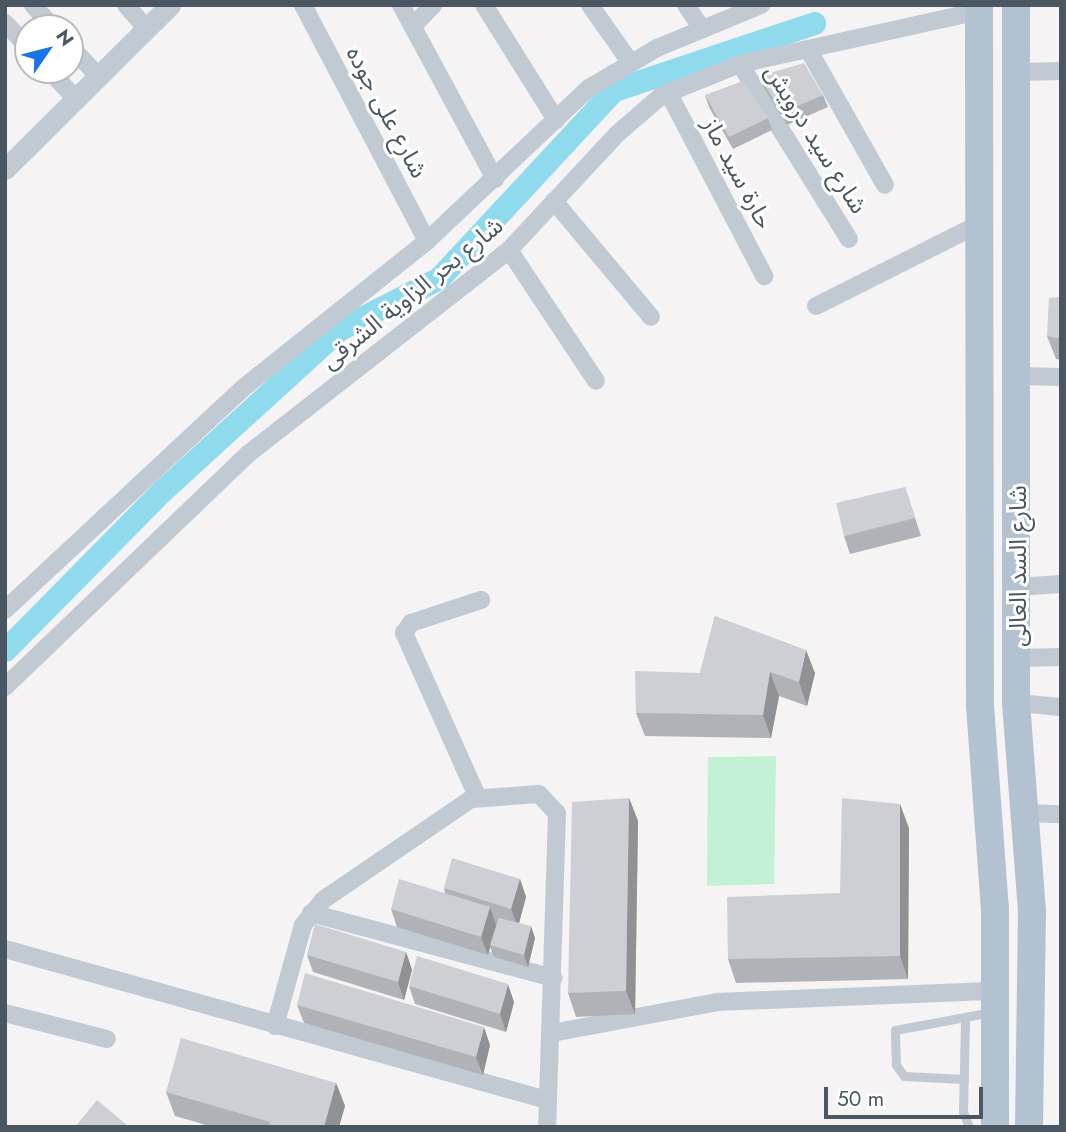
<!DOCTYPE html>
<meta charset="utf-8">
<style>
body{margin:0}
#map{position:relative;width:1066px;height:1132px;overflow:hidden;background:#f5f3f3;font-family:Jost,"Noto Sans Arabic",sans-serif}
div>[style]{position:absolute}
.green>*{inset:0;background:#c3f1d5}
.canal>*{height:23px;margin:-11.5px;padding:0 11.5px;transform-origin:11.5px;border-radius:11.5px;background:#90daee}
.service>*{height:9px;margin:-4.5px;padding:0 4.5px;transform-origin:4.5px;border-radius:4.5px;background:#c1cad2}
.minor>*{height:18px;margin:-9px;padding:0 9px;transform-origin:9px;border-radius:9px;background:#c1cad2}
.tertiary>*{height:21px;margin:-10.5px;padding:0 10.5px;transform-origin:10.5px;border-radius:10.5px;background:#c1cad2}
.primary>*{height:28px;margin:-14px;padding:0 14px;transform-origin:14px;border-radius:14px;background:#b3c2d1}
.wall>*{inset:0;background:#b0b2b7}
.shaded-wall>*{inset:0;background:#909195}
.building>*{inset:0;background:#cdcfd5}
span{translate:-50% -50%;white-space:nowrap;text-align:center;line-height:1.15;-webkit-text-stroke:6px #fff;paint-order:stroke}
.street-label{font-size:24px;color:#4a5661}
.frame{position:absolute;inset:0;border:7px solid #4a5661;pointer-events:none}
.north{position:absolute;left:14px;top:14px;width:70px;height:70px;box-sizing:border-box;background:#fff;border:2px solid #b7bbc0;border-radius:50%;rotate:55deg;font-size:19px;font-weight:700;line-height:28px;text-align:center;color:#4a5661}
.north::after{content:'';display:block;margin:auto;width:24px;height:32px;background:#1a73e8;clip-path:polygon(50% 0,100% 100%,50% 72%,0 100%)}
.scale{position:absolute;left:824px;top:1087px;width:159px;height:32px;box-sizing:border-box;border:4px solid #4a5661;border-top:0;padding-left:9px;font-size:21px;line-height:24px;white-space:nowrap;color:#4a5661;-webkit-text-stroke:5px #fff;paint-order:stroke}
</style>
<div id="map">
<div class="green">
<div style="clip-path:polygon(776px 756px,774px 884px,707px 886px,708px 757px)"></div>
</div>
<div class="canal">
<div style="left:5px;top:650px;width:225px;rotate:-45.4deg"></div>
<div style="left:163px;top:490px;width:237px;rotate:-42.4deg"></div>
<div style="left:338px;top:330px;width:114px;rotate:-27.2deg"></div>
<div style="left:439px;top:278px;width:257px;rotate:-47.1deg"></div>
<div style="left:614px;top:90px;width:211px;rotate:-18.5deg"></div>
</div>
<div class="service">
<div style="left:965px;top:1022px;width:90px;rotate:91.3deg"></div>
<div style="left:963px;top:1112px;width:16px;rotate:68deg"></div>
<div style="left:964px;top:1079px;width:60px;rotate:-177.1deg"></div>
<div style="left:904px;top:1076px;width:14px;rotate:-126deg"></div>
<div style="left:896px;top:1065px;width:35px;rotate:-92deg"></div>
<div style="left:895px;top:1030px;width:98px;rotate:-10.6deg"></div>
</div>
<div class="minor">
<div style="left:33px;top:5px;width:31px;rotate:48deg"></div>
<div style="left:126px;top:5px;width:30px;rotate:49deg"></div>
<div style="left:303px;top:5px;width:267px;rotate:62.3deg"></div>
<div style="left:401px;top:5px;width:198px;rotate:61.6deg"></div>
<div style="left:484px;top:5px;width:136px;rotate:57.9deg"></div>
<div style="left:590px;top:5px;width:70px;rotate:54.9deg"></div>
<div style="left:686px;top:5px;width:29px;rotate:56deg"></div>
<div style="left:5px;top:23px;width:33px;rotate:46deg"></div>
<div style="left:413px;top:26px;width:29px;rotate:-46deg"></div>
<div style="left:70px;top:46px;width:41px;rotate:47deg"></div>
<div style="left:808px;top:49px;width:156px;rotate:60.5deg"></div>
<div style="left:740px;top:64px;width:206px;rotate:58.1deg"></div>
<div style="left:49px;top:70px;width:38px;rotate:47deg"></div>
<div style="left:1015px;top:72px;width:46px;rotate:-1.2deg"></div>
<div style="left:668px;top:92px;width:208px;rotate:62.4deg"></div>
<div style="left:554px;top:201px;width:151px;rotate:50.1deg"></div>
<div style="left:509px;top:250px;width:157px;rotate:56.4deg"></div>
<div style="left:816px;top:306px;width:182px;rotate:-26.7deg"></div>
<div style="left:1019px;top:376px;width:42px;rotate:1.4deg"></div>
<div style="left:1018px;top:587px;width:43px;rotate:-4deg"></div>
<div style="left:5px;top:610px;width:325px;rotate:-43deg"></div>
<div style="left:243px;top:388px;width:236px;rotate:-38.6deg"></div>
<div style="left:427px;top:241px;width:223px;rotate:-43.4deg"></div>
<div style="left:589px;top:88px;width:79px;rotate:-30.5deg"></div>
<div style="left:657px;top:48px;width:113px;rotate:-22.5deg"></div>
<div style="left:1017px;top:658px;width:44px;rotate:-1.3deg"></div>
<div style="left:5px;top:687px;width:337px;rotate:-43.8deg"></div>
<div style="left:248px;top:454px;width:331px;rotate:-38deg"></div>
<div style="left:509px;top:250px;width:158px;rotate:-47deg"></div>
<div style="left:617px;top:134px;width:58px;rotate:-40.8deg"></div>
<div style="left:661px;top:96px;width:85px;rotate:-22.1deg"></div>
<div style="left:740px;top:64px;width:245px;rotate:-12.5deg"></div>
<div style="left:1016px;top:703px;width:45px;rotate:5.1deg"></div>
<div style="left:477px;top:796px;width:179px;rotate:-114.1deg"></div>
<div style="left:404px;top:633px;width:12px;rotate:-55deg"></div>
<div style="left:411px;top:623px;width:74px;rotate:-18.2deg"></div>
<div style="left:1024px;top:813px;width:37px;rotate:2deg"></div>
<div style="left:311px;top:913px;width:251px;rotate:15deg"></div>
<div style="left:5px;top:949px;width:563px;rotate:15.57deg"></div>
<div style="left:5px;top:1013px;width:105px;rotate:14.3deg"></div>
<div style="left:275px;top:1026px;width:105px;rotate:-74.5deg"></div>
<div style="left:303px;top:925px;width:32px;rotate:-51deg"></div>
<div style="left:323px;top:900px;width:179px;rotate:-34.3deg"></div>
<div style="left:471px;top:799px;width:68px;rotate:-4.2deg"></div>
<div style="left:539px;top:794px;width:26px;rotate:47deg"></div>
<div style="left:557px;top:813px;width:314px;rotate:91.8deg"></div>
<div style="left:552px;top:1033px;width:168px;rotate:-10.6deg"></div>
<div style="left:717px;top:1002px;width:279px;rotate:-2.3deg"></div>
</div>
<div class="tertiary">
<div style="left:5px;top:169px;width:233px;rotate:-44.8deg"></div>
</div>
<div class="primary">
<div style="left:979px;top:5px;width:701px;rotate:89.92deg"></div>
<div style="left:980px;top:706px;width:203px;rotate:85.8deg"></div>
<div style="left:995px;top:908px;width:219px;rotate:90deg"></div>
<div style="left:1016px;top:5px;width:698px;rotate:90deg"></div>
<div style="left:1016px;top:703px;width:209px;rotate:85.6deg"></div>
<div style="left:1032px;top:911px;width:216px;rotate:90.8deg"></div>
</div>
<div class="wall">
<div style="clip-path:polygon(759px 76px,823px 95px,828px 107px,787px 125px,764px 88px)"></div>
<div style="clip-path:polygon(705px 95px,768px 118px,772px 130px,733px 149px,709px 107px)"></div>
<div style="clip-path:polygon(1061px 297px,1061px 360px,1056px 359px,1047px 336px)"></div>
<div style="clip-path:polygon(905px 487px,921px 536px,850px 554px,844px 536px)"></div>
<div style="clip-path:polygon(715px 616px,815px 673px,807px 706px,779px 696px,771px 738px,645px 736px,636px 713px,700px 673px)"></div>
<div style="clip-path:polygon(629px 798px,638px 821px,635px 1014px,576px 1017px,568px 993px)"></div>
<div style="clip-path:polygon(909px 828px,908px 979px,736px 983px,728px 959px,840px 893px)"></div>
<div style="clip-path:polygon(520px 879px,526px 897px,519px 923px,535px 938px,528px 967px,494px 957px,490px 947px,488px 955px,397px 927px,391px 909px,445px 893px,444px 888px)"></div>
<div style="clip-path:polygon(406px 952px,412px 970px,404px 1000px,313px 972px,307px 955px)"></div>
<div style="clip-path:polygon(409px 986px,514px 1002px,506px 1032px,415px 1004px)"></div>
<div style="clip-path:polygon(297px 1005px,490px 1045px,483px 1075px,304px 1023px)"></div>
<div style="clip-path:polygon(336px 1083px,345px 1106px,339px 1127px,213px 1127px,175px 1116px,166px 1092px)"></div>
</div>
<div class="shaded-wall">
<div style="clip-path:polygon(806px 650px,815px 673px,807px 706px,799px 682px)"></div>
<div style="clip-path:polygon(770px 672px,779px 696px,771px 738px,763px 715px)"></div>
<div style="clip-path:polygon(629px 798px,638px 821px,635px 1014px,626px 991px)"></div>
<div style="clip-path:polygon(900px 804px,909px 828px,908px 979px,900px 956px)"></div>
<div style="clip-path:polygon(520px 879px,526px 897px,518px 927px,511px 909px)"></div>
<div style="clip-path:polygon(490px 907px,496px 925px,488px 955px,481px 937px)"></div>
<div style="clip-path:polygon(531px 926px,535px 938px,528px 967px,524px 955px)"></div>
<div style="clip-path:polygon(406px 952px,412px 970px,404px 1000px,398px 982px)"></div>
<div style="clip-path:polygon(508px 984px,514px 1002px,506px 1032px,500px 1014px)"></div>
<div style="clip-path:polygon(484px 1027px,490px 1045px,483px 1075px,476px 1057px)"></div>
<div style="clip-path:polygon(336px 1083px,345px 1106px,339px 1127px,324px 1127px)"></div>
</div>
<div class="building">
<div style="clip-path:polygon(804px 63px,823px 95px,782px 113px,759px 76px)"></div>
<div style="clip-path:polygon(743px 81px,768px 118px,729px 137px,705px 95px)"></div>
<div style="clip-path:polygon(1061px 297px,1061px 339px,1047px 336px,1049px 298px)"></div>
<div style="clip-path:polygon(905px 487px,915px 518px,844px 536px,836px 503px)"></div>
<div style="clip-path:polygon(715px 616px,806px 650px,799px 682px,770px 672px,763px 715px,636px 713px,635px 671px,700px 673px)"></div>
<div style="clip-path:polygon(629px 798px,626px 991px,568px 993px,572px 802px)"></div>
<div style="clip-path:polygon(842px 798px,900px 804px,900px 956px,728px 959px,727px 897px,840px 893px)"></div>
<div style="clip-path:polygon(452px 858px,520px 879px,511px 909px,444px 888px)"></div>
<div style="clip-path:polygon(399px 879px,490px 907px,481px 937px,391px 909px)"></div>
<div style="clip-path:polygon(499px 918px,531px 926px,524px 955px,490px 945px)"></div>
<div style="clip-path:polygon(315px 924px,406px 952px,398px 982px,307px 955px)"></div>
<div style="clip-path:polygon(417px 956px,508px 984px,500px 1014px,409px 986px)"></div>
<div style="clip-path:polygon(305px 973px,484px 1027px,476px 1057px,297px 1005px)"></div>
<div style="clip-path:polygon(181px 1038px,336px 1083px,324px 1127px,269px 1127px,270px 1122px,166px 1092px)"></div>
<div style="clip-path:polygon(97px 1100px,127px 1125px,125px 1127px,75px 1127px)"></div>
</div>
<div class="street-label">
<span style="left:387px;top:112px;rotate:62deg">شارع على جوده</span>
<span style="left:816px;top:139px;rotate:58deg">شارع سيد درويش</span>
<span style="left:738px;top:173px;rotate:62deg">حارة سيد ماز</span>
<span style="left:412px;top:293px;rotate:-39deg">شارع بحر الزاوية الشرقى</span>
<span style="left:1018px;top:566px;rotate:-90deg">شارع السد العالى</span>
</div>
<div class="frame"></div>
<div class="north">N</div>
<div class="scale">50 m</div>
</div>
